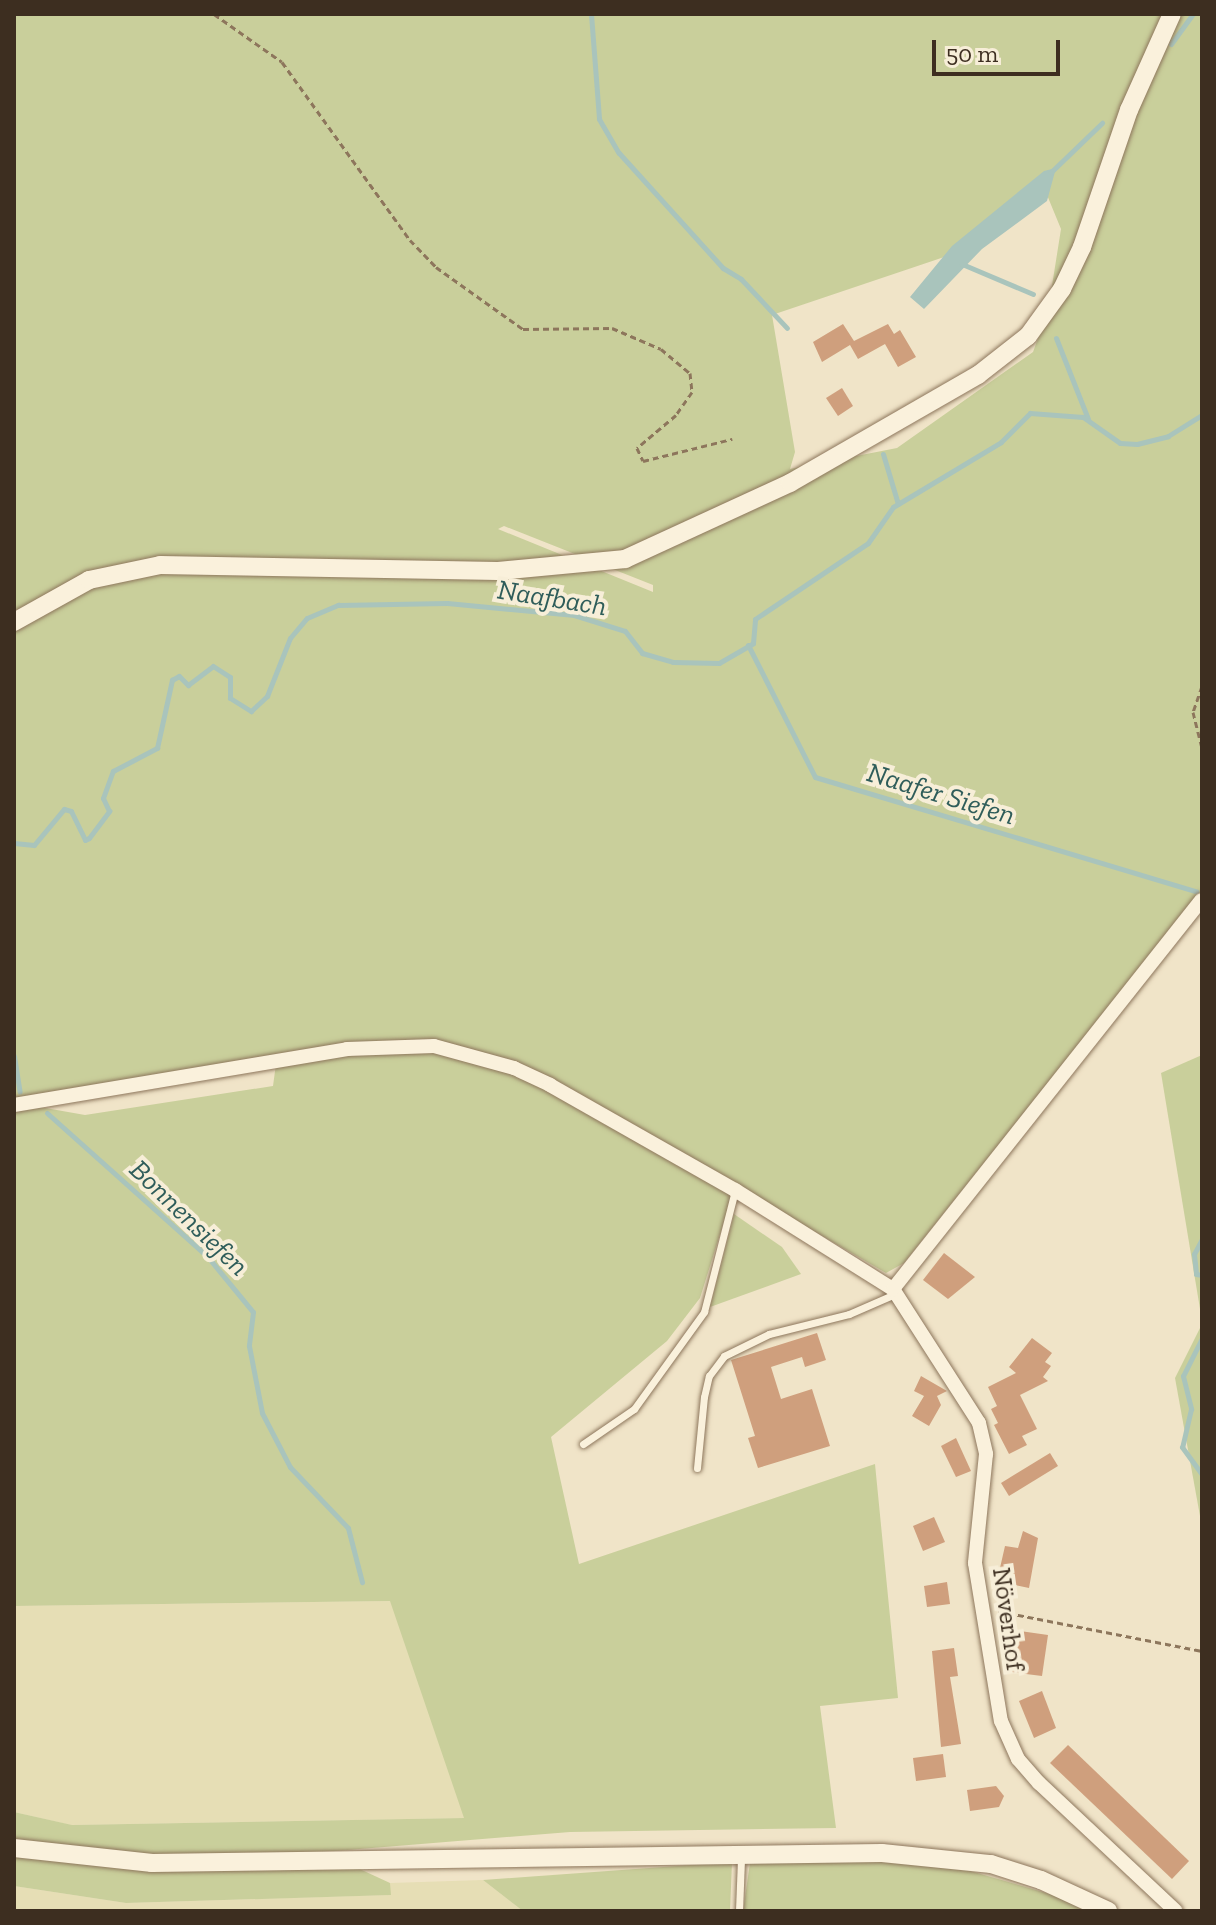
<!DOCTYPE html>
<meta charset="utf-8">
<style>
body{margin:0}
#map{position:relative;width:1216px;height:1925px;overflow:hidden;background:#f0e4c8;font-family:"Zilla Slab",serif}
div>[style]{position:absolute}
.farmland>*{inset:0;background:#e6deb5}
.green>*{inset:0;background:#c9cf9b}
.water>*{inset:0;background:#a9c4bc}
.stream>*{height:5px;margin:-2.5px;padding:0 2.5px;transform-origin:2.5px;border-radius:2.5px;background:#a9c4bc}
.building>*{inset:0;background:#cf9f7d}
.path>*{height:3px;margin-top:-1.5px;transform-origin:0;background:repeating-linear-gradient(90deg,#8d765c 0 6px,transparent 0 10px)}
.roads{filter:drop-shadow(0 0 2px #8d765c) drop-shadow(0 0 2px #8d765c)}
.lane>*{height:7px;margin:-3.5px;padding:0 3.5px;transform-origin:3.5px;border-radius:3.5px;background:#faf1dc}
.street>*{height:14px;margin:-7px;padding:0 7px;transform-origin:7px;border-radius:7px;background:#faf1dc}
.secondary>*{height:18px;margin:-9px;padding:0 9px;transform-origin:9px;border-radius:9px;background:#faf1dc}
span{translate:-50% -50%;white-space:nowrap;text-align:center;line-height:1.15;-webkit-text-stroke:8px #f7eed8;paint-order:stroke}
.street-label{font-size:26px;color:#3d2e20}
.water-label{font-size:28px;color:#2f5d5a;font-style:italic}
.frame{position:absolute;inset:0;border:16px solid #3d2e20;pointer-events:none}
.scale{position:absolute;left:932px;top:40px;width:128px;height:36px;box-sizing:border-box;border:4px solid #3d2e20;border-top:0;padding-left:10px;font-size:24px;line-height:28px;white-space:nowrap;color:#3d2e20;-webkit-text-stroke:6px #f7eed8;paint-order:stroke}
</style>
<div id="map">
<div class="farmland">
<div style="clip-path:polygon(391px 1601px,465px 1818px,71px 1825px,14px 1812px,14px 1606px)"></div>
<div style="clip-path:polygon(483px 1880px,523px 1911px,14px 1911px,14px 1886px,126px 1903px,390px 1895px,390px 1883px)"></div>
</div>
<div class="green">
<div style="clip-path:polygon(evenodd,14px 14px,1202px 14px,1202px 890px,904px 1263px,886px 1273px,557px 1082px,399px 1040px,14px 1100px,14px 14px,1040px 178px,1061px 229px,1048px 311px,1033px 352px,897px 448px,790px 469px,795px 452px,772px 315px,962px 251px,1040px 178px,14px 14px,504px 526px,653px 585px,653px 592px,498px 529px,504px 526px)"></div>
<div style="clip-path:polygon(435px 1053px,506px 1071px,549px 1091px,733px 1193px,700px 1298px,667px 1341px,551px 1437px,579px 1564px,875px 1464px,898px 1698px,820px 1706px,836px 1828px,570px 1832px,323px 1852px,390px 1883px,391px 1895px,126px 1903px,14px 1886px,14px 1812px,72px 1825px,464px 1818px,390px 1601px,14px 1606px,14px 1111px,34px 1106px,85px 1115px,273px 1086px,276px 1064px,335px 1055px)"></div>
<div style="clip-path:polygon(1202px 1055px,1202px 1321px,1161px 1073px)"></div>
<div style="clip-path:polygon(734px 1214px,782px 1247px,801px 1274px,710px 1307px)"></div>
<div style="clip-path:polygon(1202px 1324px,1202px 1527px,1175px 1378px)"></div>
<div style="clip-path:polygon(827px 1859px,946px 1864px,1067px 1899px,1088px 1911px,743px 1911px,750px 1863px)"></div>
<div style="clip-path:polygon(732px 1862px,730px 1911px,523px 1911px,483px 1880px)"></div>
</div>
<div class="water">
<div style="clip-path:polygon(1056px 168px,1047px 201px,982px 249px,924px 309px,910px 297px,952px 246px,1044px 171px)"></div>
</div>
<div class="stream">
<div style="left:591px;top:14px;width:105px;rotate:85.6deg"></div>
<div style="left:599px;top:119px;width:39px;rotate:60deg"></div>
<div style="left:619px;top:153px;width:155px;rotate:47.9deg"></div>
<div style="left:723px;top:268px;width:21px;rotate:31deg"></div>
<div style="left:741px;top:279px;width:67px;rotate:46.8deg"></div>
<div style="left:1171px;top:44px;width:37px;rotate:-54deg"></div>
<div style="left:1051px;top:172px;width:71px;rotate:-43.9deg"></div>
<div style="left:962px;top:264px;width:77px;rotate:22.9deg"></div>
<div style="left:1056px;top:338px;width:87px;rotate:68.4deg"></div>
<div style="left:883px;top:454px;width:52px;rotate:73.3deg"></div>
<div style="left:748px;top:645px;width:148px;rotate:63.1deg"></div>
<div style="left:815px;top:777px;width:398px;rotate:16.7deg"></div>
<div style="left:14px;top:843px;width:20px;rotate:6deg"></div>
<div style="left:34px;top:845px;width:47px;rotate:-50.2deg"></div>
<div style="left:64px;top:809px;width:7px;rotate:16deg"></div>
<div style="left:71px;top:811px;width:32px;rotate:64deg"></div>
<div style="left:85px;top:840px;width:4px;rotate:-27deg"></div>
<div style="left:89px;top:838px;width:34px;rotate:-53deg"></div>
<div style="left:109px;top:811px;width:14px;rotate:-115deg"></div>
<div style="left:103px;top:798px;width:29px;rotate:-70deg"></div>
<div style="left:113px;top:771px;width:50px;rotate:-27.6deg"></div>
<div style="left:157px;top:748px;width:70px;rotate:-77.6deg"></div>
<div style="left:172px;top:680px;width:8px;rotate:-30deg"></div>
<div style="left:179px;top:676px;width:13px;rotate:45deg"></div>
<div style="left:188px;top:685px;width:31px;rotate:-37deg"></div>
<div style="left:213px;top:666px;width:20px;rotate:33deg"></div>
<div style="left:230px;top:677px;width:21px;rotate:90deg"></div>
<div style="left:230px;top:698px;width:25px;rotate:32deg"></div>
<div style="left:251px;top:711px;width:22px;rotate:-43deg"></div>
<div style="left:267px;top:696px;width:62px;rotate:-68.4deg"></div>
<div style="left:290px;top:638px;width:26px;rotate:-50deg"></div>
<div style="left:307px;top:618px;width:34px;rotate:-23deg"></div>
<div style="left:338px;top:605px;width:109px;rotate:-1.1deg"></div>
<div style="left:447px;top:603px;width:128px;rotate:5.4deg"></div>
<div style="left:574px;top:615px;width:53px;rotate:17.4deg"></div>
<div style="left:625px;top:631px;width:28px;rotate:52deg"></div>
<div style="left:642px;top:653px;width:32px;rotate:16deg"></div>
<div style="left:673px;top:662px;width:46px;rotate:1.2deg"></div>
<div style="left:719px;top:663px;width:39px;rotate:-30deg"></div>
<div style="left:753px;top:643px;width:24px;rotate:-85deg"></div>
<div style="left:755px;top:619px;width:136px;rotate:-33.9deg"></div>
<div style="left:868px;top:543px;width:44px;rotate:-55.2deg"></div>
<div style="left:893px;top:507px;width:126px;rotate:-31deg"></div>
<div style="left:1001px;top:442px;width:41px;rotate:-45deg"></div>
<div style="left:1030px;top:413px;width:53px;rotate:4.3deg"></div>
<div style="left:1083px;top:417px;width:45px;rotate:35.1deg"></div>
<div style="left:1120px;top:443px;width:17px;rotate:3deg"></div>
<div style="left:1137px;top:444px;width:32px;rotate:-14deg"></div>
<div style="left:1168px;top:436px;width:40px;rotate:-32deg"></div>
<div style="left:14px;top:1056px;width:36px;rotate:81deg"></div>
<div style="left:47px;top:1113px;width:215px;rotate:41.8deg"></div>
<div style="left:207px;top:1256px;width:72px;rotate:50.6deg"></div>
<div style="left:253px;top:1312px;width:34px;rotate:97deg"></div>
<div style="left:249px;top:1346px;width:68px;rotate:79deg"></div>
<div style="left:262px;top:1413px;width:61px;rotate:62.6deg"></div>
<div style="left:290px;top:1467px;width:84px;rotate:46.4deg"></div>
<div style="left:348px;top:1528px;width:56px;rotate:75.5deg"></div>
<div style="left:1202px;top:1239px;width:17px;rotate:118deg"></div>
<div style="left:1194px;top:1254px;width:20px;rotate:84deg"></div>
<div style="left:1196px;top:1274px;width:6px;rotate:9deg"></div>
<div style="left:1202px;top:1338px;width:42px;rotate:116.6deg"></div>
<div style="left:1183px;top:1376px;width:34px;rotate:76deg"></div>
<div style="left:1191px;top:1409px;width:39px;rotate:103deg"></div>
<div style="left:1182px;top:1447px;width:34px;rotate:54deg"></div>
</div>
<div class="building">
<div style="clip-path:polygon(843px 324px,854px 341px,888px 324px,894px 334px,900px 330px,916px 357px,898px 367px,885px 344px,858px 359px,850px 345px,822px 362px,813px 342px)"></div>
<div style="clip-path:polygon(842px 388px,853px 406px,838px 416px,826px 398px)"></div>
<div style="clip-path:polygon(944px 1253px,975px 1277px,948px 1299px,923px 1280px)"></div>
<div style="clip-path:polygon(817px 1333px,826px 1360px,805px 1367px,802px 1357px,771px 1367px,781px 1399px,812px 1389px,830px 1446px,758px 1468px,748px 1438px,755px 1436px,731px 1360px)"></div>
<div style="clip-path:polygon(1032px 1338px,1052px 1353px,1045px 1362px,1051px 1366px,1043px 1377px,1048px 1381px,1020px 1395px,1037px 1429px,1022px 1436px,1027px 1445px,1009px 1454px,994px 1425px,998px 1423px,991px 1409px,997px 1406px,988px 1387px,1016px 1373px,1009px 1367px)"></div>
<div style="clip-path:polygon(921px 1376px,947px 1391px,937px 1396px,941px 1405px,929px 1426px,912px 1416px,924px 1396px,914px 1391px)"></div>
<div style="clip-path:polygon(956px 1438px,971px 1471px,956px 1477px,941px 1446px)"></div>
<div style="clip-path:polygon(1050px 1453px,1058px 1466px,1009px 1496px,1001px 1483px)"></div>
<div style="clip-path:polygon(934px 1517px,945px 1542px,923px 1551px,913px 1526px)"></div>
<div style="clip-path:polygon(1023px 1531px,1038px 1538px,1029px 1588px,997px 1581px,1005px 1546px,1018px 1548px)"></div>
<div style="clip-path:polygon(947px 1582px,950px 1604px,927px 1607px,924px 1586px)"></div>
<div style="clip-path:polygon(1020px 1631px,1048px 1635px,1042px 1676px,1011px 1672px)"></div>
<div style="clip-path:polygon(954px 1648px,958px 1676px,950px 1677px,961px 1744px,941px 1747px,932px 1651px)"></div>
<div style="clip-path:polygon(1042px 1691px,1056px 1728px,1034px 1738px,1019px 1701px)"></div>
<div style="clip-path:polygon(1068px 1745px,1189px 1861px,1172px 1879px,1050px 1763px)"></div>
<div style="clip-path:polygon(943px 1754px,946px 1777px,916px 1781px,913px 1758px)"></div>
<div style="clip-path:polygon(996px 1786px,1004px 1796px,999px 1807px,970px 1811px,967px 1790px)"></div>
</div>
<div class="path">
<div style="left:214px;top:14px;width:83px;rotate:35.2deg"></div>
<div style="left:282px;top:62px;width:219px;rotate:54.3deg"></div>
<div style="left:410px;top:240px;width:37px;rotate:46deg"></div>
<div style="left:436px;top:267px;width:107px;rotate:35.5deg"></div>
<div style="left:523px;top:329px;width:89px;rotate:-0.6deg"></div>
<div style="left:612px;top:328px;width:53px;rotate:23.2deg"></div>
<div style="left:661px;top:349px;width:38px;rotate:40deg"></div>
<div style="left:690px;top:373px;width:19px;rotate:84deg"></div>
<div style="left:692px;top:392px;width:28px;rotate:125deg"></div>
<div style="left:676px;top:415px;width:51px;rotate:139.8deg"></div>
<div style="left:637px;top:448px;width:14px;rotate:65deg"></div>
<div style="left:643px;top:461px;width:92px;rotate:-13.9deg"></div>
<div style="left:1202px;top:686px;width:28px;rotate:109deg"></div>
<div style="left:1193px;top:712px;width:36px;rotate:76deg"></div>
<div style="left:998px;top:1611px;width:208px;rotate:11.1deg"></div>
</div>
<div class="roads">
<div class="lane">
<div style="left:583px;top:1444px;width:62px;rotate:-34.5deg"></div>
<div style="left:634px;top:1409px;width:120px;rotate:-54.2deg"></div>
<div style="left:704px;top:1312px;width:126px;rotate:-75.7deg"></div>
<div style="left:697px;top:1468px;width:71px;rotate:-84.4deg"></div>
<div style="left:704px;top:1397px;width:22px;rotate:-77deg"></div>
<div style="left:709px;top:1376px;width:25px;rotate:-53deg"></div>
<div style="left:724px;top:1356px;width:50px;rotate:-26.1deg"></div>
<div style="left:769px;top:1334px;width:82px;rotate:-14deg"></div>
<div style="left:849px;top:1314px;width:52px;rotate:-23.6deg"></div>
<div style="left:739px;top:1911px;width:53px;rotate:-87.8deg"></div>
</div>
<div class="street">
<div style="left:14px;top:1105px;width:338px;rotate:-9.5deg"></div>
<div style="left:347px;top:1049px;width:87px;rotate:-2deg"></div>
<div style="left:434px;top:1046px;width:83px;rotate:15.4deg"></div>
<div style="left:514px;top:1068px;width:40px;rotate:25deg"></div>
<div style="left:550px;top:1085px;width:213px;rotate:29.6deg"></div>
<div style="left:735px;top:1190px;width:186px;rotate:32.1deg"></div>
<div style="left:893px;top:1289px;width:159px;rotate:57.3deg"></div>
<div style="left:979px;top:1423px;width:32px;rotate:77deg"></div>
<div style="left:986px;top:1454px;width:110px;rotate:95.8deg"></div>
<div style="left:975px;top:1563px;width:160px;rotate:80.7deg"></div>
<div style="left:1001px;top:1721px;width:42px;rotate:65.9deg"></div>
<div style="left:1018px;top:1759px;width:32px;rotate:49deg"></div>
<div style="left:1039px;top:1783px;width:187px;rotate:43.1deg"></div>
<div style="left:893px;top:1289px;width:496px;rotate:-51.6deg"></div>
</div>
<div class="secondary">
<div style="left:14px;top:622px;width:86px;rotate:-29.2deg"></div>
<div style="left:89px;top:580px;width:73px;rotate:-11.9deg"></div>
<div style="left:160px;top:565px;width:338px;rotate:1deg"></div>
<div style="left:498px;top:571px;width:128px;rotate:-5.4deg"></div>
<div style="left:625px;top:559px;width:182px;rotate:-24.7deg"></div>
<div style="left:790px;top:483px;width:217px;rotate:-29.9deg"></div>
<div style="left:978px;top:375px;width:63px;rotate:-38deg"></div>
<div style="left:1028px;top:336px;width:58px;rotate:-54.1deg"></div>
<div style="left:1062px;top:289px;width:47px;rotate:-64.5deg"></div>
<div style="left:1082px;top:247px;width:145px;rotate:-71.1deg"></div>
<div style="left:1129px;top:110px;width:105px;rotate:-65.9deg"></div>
<div style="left:14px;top:1848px;width:139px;rotate:6.2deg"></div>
<div style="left:152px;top:1863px;width:730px;rotate:-0.78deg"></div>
<div style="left:882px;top:1853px;width:110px;rotate:5.8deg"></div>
<div style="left:991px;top:1864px;width:52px;rotate:17.7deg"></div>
<div style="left:1041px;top:1880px;width:74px;rotate:24.8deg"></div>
</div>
</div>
<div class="street-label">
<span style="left:1008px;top:1619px;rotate:82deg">Növerhof</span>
</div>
<div class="water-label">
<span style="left:552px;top:598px;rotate:9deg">Naafbach</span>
<span style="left:941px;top:794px;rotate:17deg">Naafer Siefen</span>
<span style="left:189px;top:1218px;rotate:44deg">Bonnensiefen</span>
</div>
<div class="frame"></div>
<div class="scale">50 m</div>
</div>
